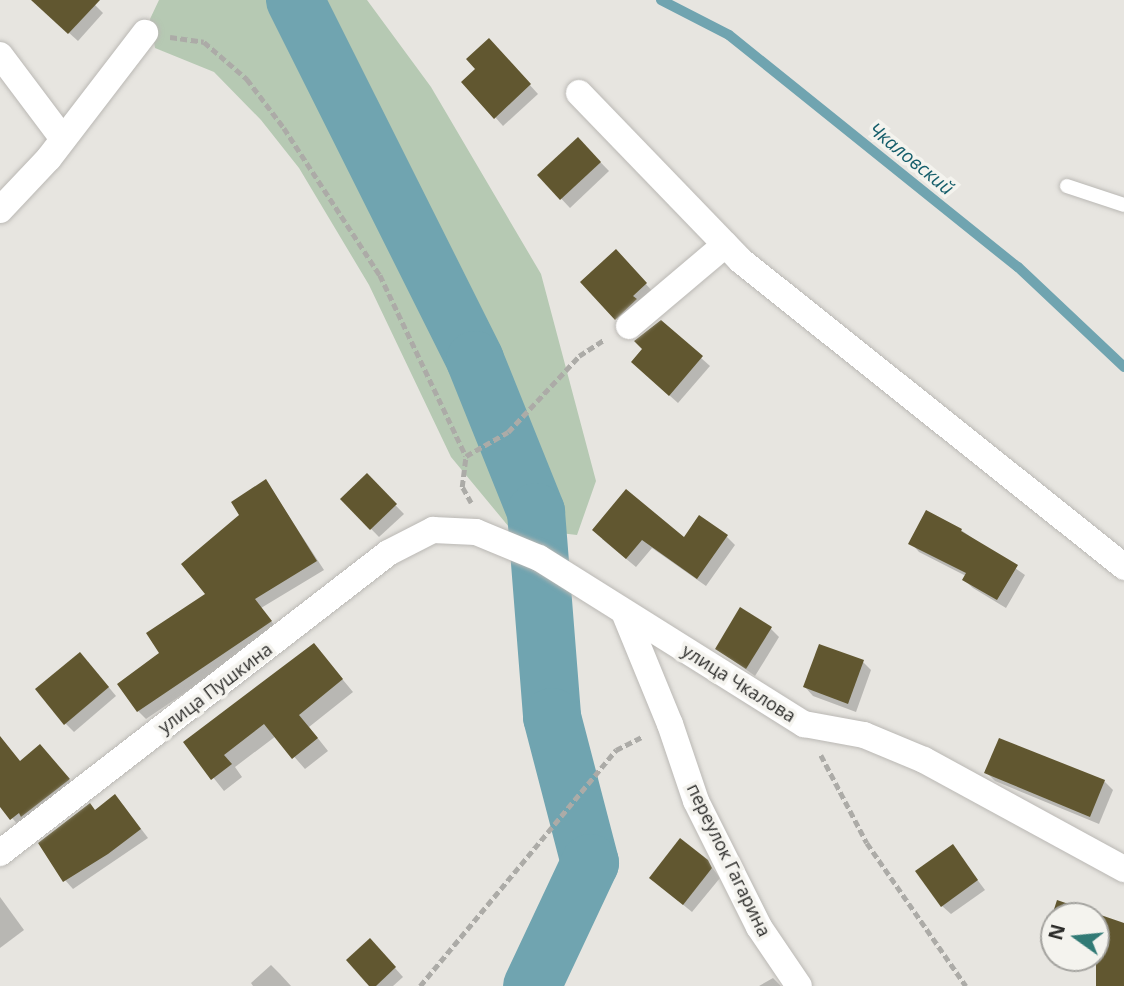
<!DOCTYPE html>
<meta charset="utf-8">
<style>
body{margin:0}
#map{position:relative;width:1124px;height:986px;overflow:hidden;background:#e7e5e0;font-family:"Open Sans",sans-serif}
div>[style]{position:absolute}
.green>*{inset:0;background:#b6c9b3}
.shadow>*{inset:0;background:#0003}
.stream>*{height:10px;margin:-5px;padding:0 5px;transform-origin:5px;border-radius:5px;background:#70a4b0}
.river>*{height:58px;margin:-29px;padding:0 29px;transform-origin:29px;border-radius:29px;background:#70a4b0}
.building>*{inset:0;background:#615730}
.path>*{height:4.5px;margin-top:-2.25px;transform-origin:0;background:repeating-linear-gradient(90deg,#acaba7 0 7px,transparent 0 10.5px)}
.roads{filter:drop-shadow(0 0 2px #bab8b4) drop-shadow(0 0 2px #bab8b4)}
.service>*{height:14px;margin:-7px;padding:0 7px;transform-origin:7px;border-radius:7px;background:#fff}
.minor>*{height:26px;margin:-13px;padding:0 13px;transform-origin:13px;border-radius:13px;background:#fff}
span{translate:-50% -50%;white-space:nowrap;text-align:center;line-height:1.15;-webkit-text-stroke:7px #f4f3ee;paint-order:stroke}
.street-label{font-size:18px;color:#2b2b29}
.water-label{font-size:19px;color:#145d6a;font-style:italic}
.north{position:absolute;left:1040px;top:902px;width:70px;height:70px;box-sizing:border-box;background:#f4f3ee;border:2px solid #a4a39f;border-radius:50%;rotate:285deg;font-size:19px;font-weight:700;line-height:28px;text-align:center;color:#2b2b29}
.north::after{content:'';display:block;margin:auto;width:24px;height:32px;background:#317a75;clip-path:polygon(50% 0,100% 100%,50% 72%,0 100%)}
</style>
<div id="map">
<div class="green">
<div style="clip-path:polygon(159px 0,367px 0,431px 87px,541px 274px,596px 481px,577px 535px,509px 527px,451px 457px,369px 285px,299px 168px,261px 120px,214px 72px,155px 48px,150px 19px)"></div>
</div>
<div class="shadow">
<div style="clip-path:polygon(44px 0,90px 0,103px 13px,78px 41px,47px 13px)"></div>
<div style="clip-path:polygon(497px 49px,538px 94px,503px 126px,495px 117px)"></div>
<div style="clip-path:polygon(578px 139px,609px 171px,570px 208px,539px 175px)"></div>
<div style="clip-path:polygon(624px 260px,654px 293px,624px 327px,616px 318px)"></div>
<div style="clip-path:polygon(661px 322px,710px 366px,678px 403px,641px 370px,644px 349px)"></div>
<div style="clip-path:polygon(367px 476px,404px 514px,379px 537px,342px 499px)"></div>
<div style="clip-path:polygon(266px 481px,324px 570px,261px 608px,278px 630px,146px 719px,138px 711px,161px 653px,208px 594px,241px 516px)"></div>
<div style="clip-path:polygon(961px 530px,1025px 575px,1006px 608px,973px 588px,964px 580px,966px 576px,919px 552px,911px 543px)"></div>
<div style="clip-path:polygon(727px 537px,735px 545px,706px 586px,652px 548px,636px 567px,602px 539px)"></div>
<div style="clip-path:polygon(770px 628px,779px 637px,755px 676px,717px 649px)"></div>
<div style="clip-path:polygon(314px 645px,353px 692px,309px 727px,328px 751px,305px 769px,276px 736px,235px 767px,242px 777px,224px 791px,185px 742px)"></div>
<div style="clip-path:polygon(88px 662px,116px 696px,74px 732px,65px 723px)"></div>
<div style="clip-path:polygon(863px 662px,871px 670px,856px 712px,813px 696px,805px 687px)"></div>
<div style="clip-path:polygon(47px 753px,75px 787px,19px 826px,0 804px,0 756px,20px 763px)"></div>
<div style="clip-path:polygon(987px 773px,1104px 781px,1113px 790px,1099px 824px,995px 781px)"></div>
<div style="clip-path:polygon(123px 805px,148px 838px,73px 889px,65px 880px,95px 811px)"></div>
<div style="clip-path:polygon(952px 846px,985px 890px,951px 914px,942px 906px)"></div>
<div style="clip-path:polygon(707px 861px,720px 878px,692px 912px,660px 886px)"></div>
<div style="clip-path:polygon(0 897px,24px 930px,0 948px)"></div>
<div style="clip-path:polygon(1058px 902px,1101px 917px,1098px 962px,1084px 958px,1096px 958px,1096px 916px,1054px 916px,1054px 947px,1046px 939px)"></div>
<div style="clip-path:polygon(378px 949px,403px 977px,393px 986px,372px 986px)"></div>
<div style="clip-path:polygon(271px 965px,280px 974px,291px 986px,253px 986px,251px 983px)"></div>
<div style="clip-path:polygon(773px 978px,781px 986px,759px 986px)"></div>
</div>
<div class="stream">
<div style="left:661px;top:0;width:76px;rotate:27.2deg"></div>
<div style="left:729px;top:35px;width:371px;rotate:38.8deg"></div>
<div style="left:1018px;top:267px;width:146px;rotate:43.3deg"></div>
</div>
<div class="river">
<div style="left:295px;top:0;width:402px;rotate:63.4deg"></div>
<div style="left:475px;top:360px;width:164px;rotate:68.1deg"></div>
<div style="left:536px;top:512px;width:206px;rotate:85.5deg"></div>
<div style="left:552px;top:717px;width:151px;rotate:75.4deg"></div>
<div style="left:590px;top:863px;width:136px;rotate:115.2deg"></div>
</div>
<div class="building">
<div style="clip-path:polygon(31px 0,100px 0,68px 34px)"></div>
<div style="clip-path:polygon(489px 38px,531px 84px,494px 119px,461px 82px,475px 69px,466px 59px)"></div>
<div style="clip-path:polygon(578px 137px,601px 162px,560px 200px,537px 175px)"></div>
<div style="clip-path:polygon(616px 249px,647px 283px,633px 296px,637px 299px,615px 320px,580px 282px)"></div>
<div style="clip-path:polygon(661px 320px,703px 356px,669px 396px,631px 362px,642px 349px,634px 341px)"></div>
<div style="clip-path:polygon(367px 473px,397px 504px,370px 530px,340px 499px)"></div>
<div style="clip-path:polygon(266px 479px,317px 561px,255px 599px,272px 621px,137px 712px,117px 684px,159px 653px,146px 633px,205px 594px,181px 564px,239px 515px,231px 502px)"></div>
<div style="clip-path:polygon(626px 489px,684px 537px,699px 515px,728px 535px,697px 579px,642px 540px,626px 559px,592px 530px)"></div>
<div style="clip-path:polygon(926px 510px,962px 529px,961px 531px,1018px 565px,997px 600px,962px 580px,966px 573px,908px 544px)"></div>
<div style="clip-path:polygon(740px 607px,772px 627px,746px 669px,715px 649px)"></div>
<div style="clip-path:polygon(314px 643px,343px 679px,299px 715px,318px 738px,292px 759px,264px 724px,224px 755px,232px 764px,211px 780px,183px 742px)"></div>
<div style="clip-path:polygon(819px 644px,864px 660px,848px 704px,803px 687px)"></div>
<div style="clip-path:polygon(80px 652px,109px 687px,64px 725px,35px 689px)"></div>
<div style="clip-path:polygon(0 736px,20px 761px,40px 744px,70px 779px,21px 817px,19px 813px,10px 820px,0 807px)"></div>
<div style="clip-path:polygon(999px 738px,1105px 780px,1090px 817px,984px 773px)"></div>
<div style="clip-path:polygon(115px 794px,141px 829px,108px 854px,63px 882px,38px 843px,90px 803px,95px 810px)"></div>
<div style="clip-path:polygon(680px 838px,708px 860px,712px 868px,683px 905px,649px 878px)"></div>
<div style="clip-path:polygon(953px 844px,978px 880px,941px 907px,915px 871px)"></div>
<div style="clip-path:polygon(1057px 900px,1124px 923px,1124px 986px,1096px 986px,1096px 916px,1054px 916px,1054px 943px,1044px 940px)"></div>
<div style="clip-path:polygon(370px 938px,396px 967px,376px 986px,369px 986px,346px 960px)"></div>
</div>
<div class="path">
<div style="left:170px;top:37px;width:34px;rotate:8deg"></div>
<div style="left:204px;top:42px;width:57px;rotate:40.7deg"></div>
<div style="left:247px;top:79px;width:61px;rotate:52.9deg"></div>
<div style="left:284px;top:128px;width:176px;rotate:56.9deg"></div>
<div style="left:380px;top:275px;width:200px;rotate:64.6deg"></div>
<div style="left:471px;top:503px;width:18px;rotate:-119deg"></div>
<div style="left:462px;top:487px;width:31px;rotate:-83deg"></div>
<div style="left:466px;top:456px;width:48px;rotate:-29.7deg"></div>
<div style="left:508px;top:432px;width:104px;rotate:-46.9deg"></div>
<div style="left:579px;top:356px;width:30px;rotate:-33deg"></div>
<div style="left:821px;top:755px;width:99px;rotate:62.4deg"></div>
<div style="left:867px;top:843px;width:174px;rotate:55.3deg"></div>
<div style="left:420px;top:986px;width:307px;rotate:-50.3deg"></div>
<div style="left:616px;top:750px;width:31px;rotate:-27deg"></div>
</div>
<div class="roads">
<div class="service">
<div style="left:1067px;top:186px;width:60px;rotate:18.4deg"></div>
</div>
<div class="minor">
<div style="left:0;top:55px;width:105px;rotate:53.1deg"></div>
<div style="left:579px;top:93px;width:232px;rotate:46deg"></div>
<div style="left:740px;top:260px;width:492px;rotate:38.6deg"></div>
<div style="left:0;top:210px;width:71px;rotate:-46.7deg"></div>
<div style="left:49px;top:158px;width:158px;rotate:-52.5deg"></div>
<div style="left:629px;top:326px;width:126px;rotate:-40.2deg"></div>
<div style="left:624px;top:612px;width:121px;rotate:67.7deg"></div>
<div style="left:670px;top:724px;width:81px;rotate:71.3deg"></div>
<div style="left:696px;top:801px;width:141px;rotate:63.4deg"></div>
<div style="left:759px;top:927px;width:71px;rotate:55.9deg"></div>
<div style="left:0;top:853px;width:490px;rotate:-37.7deg"></div>
<div style="left:388px;top:553px;width:51px;rotate:-27.1deg"></div>
<div style="left:433px;top:530px;width:43px;rotate:2.7deg"></div>
<div style="left:476px;top:532px;width:68px;rotate:22.4deg"></div>
<div style="left:539px;top:558px;width:313px;rotate:32.1deg"></div>
<div style="left:804px;top:724px;width:61px;rotate:10.4deg"></div>
<div style="left:864px;top:735px;width:65px;rotate:22.6deg"></div>
<div style="left:924px;top:760px;width:228px;rotate:28.6deg"></div>
</div>
</div>
<div class="street-label">
<span style="left:739px;top:683px;rotate:32deg">улица Чкалова</span>
<span style="left:215px;top:688px;rotate:-37deg">улица Пушкина</span>
<span style="left:729px;top:860px;rotate:64deg">переулок Гагарина</span>
</div>
<div class="water-label">
<span style="left:911px;top:159px;rotate:39deg">Чкаловский</span>
</div>
<div class="north">N</div>
</div>
